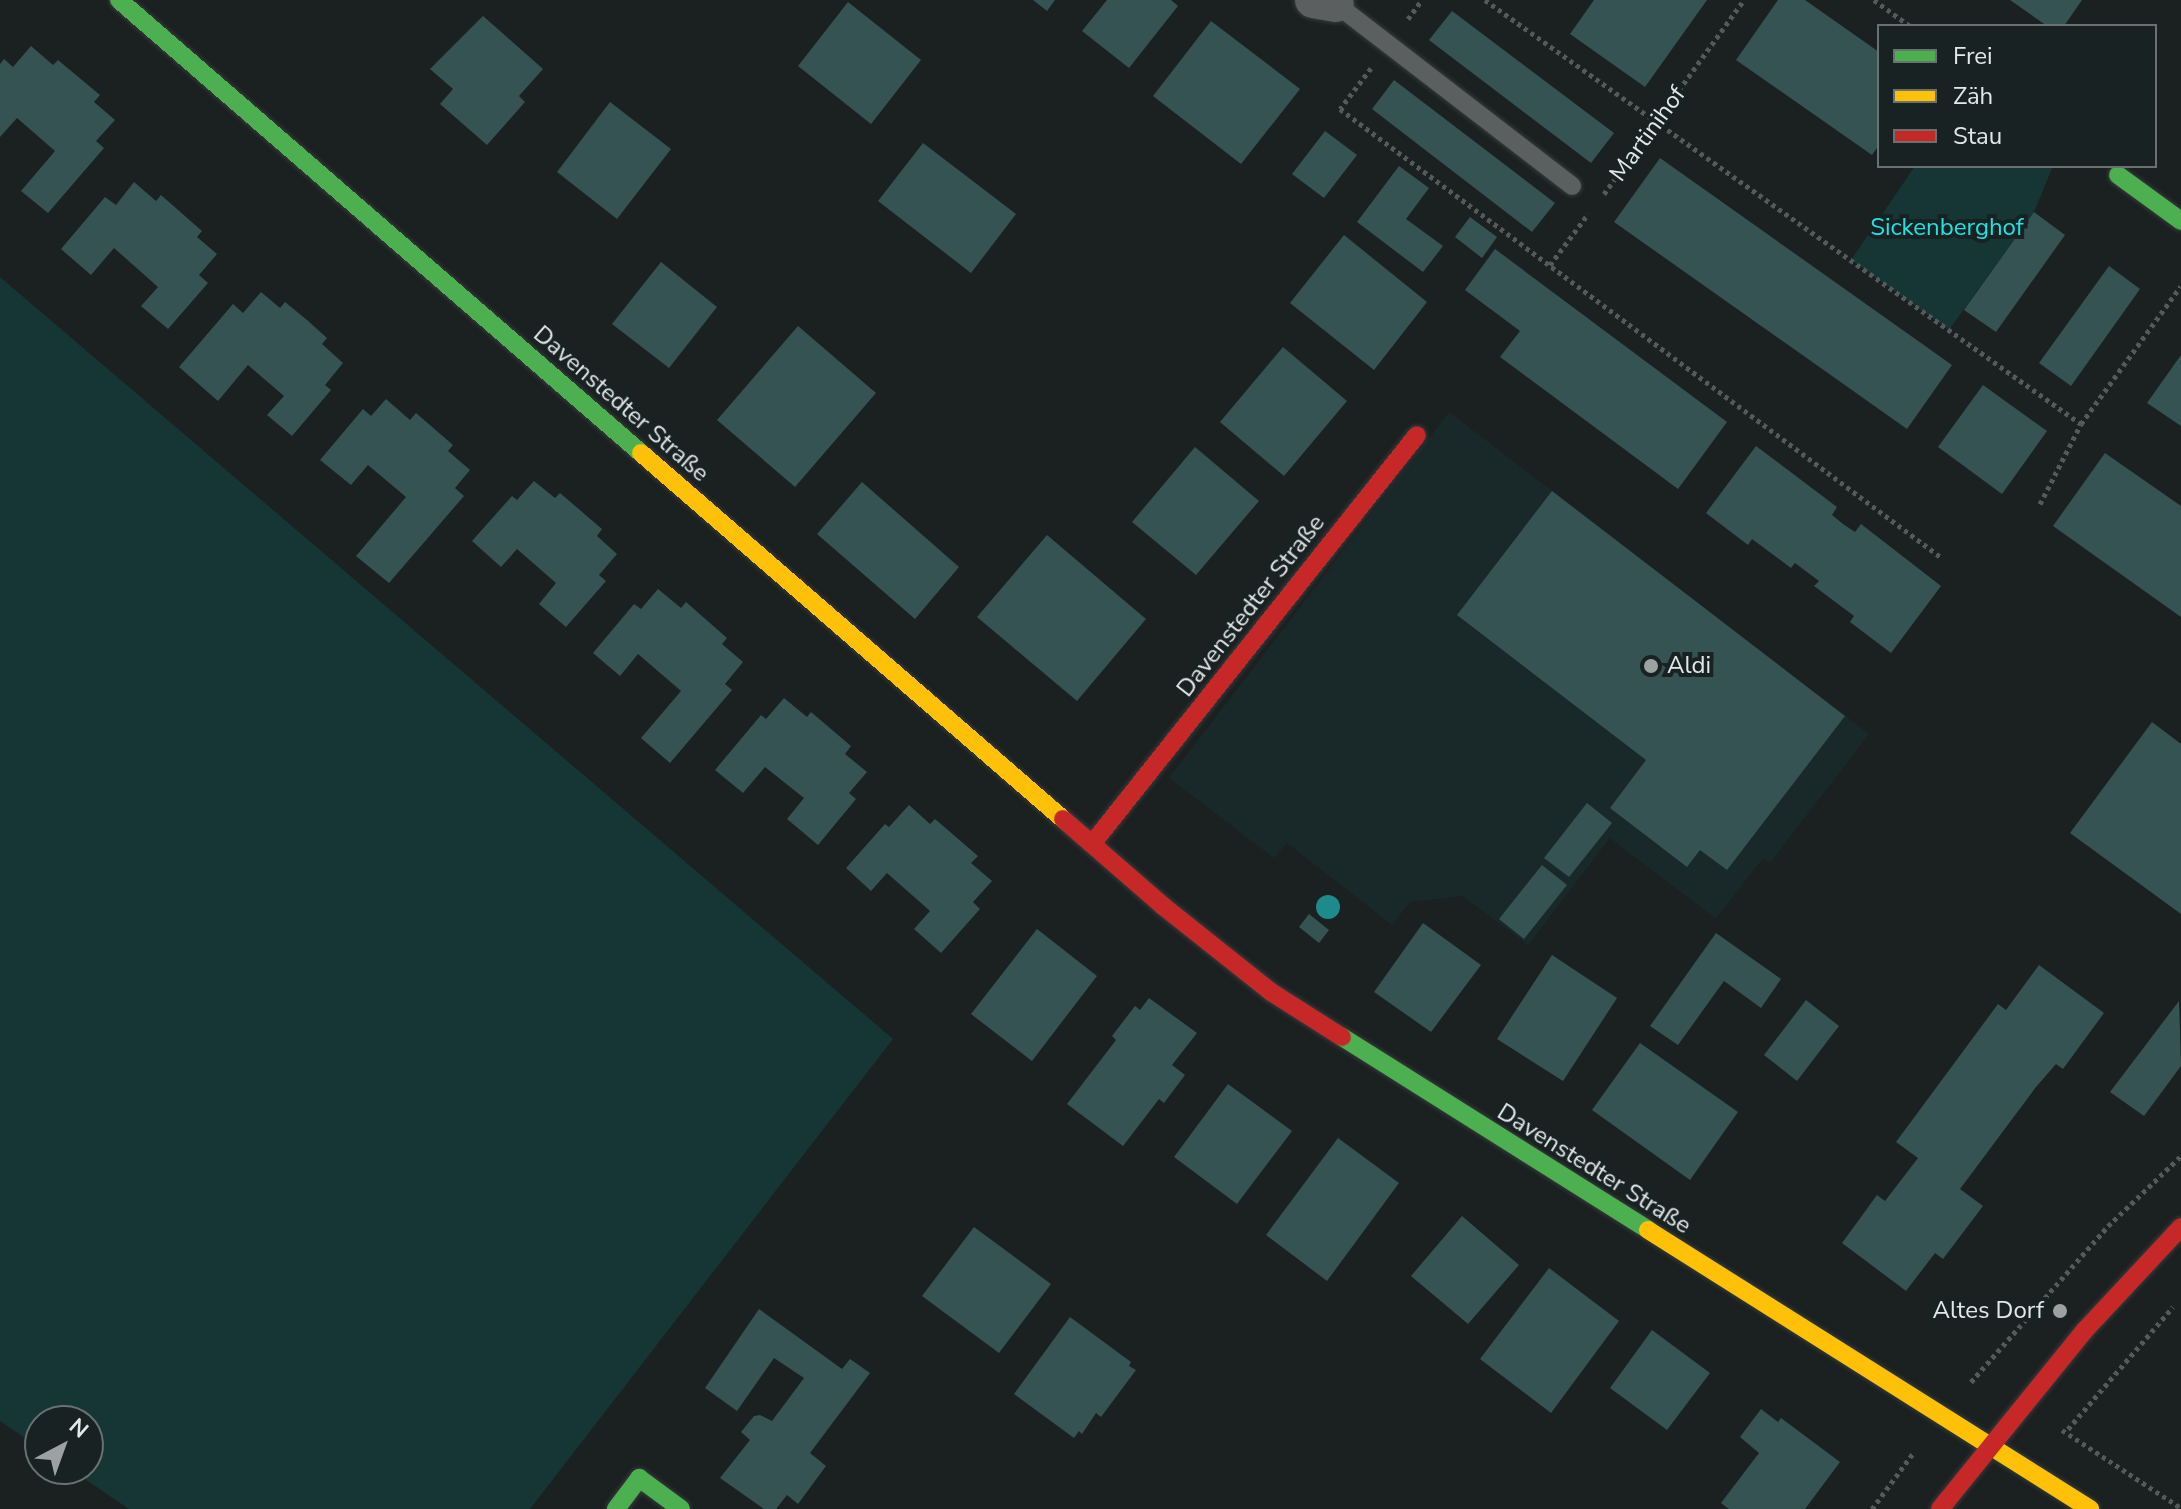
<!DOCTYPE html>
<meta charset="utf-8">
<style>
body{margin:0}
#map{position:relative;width:2181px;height:1509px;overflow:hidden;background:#1b2020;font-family:"Nunito Sans",sans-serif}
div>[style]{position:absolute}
.built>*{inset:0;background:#192929}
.green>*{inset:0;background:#163636}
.building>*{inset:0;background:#365353}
.path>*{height:5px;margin-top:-2.5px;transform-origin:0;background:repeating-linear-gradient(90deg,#565959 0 4px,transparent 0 8px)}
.roads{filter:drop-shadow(0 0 2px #363a3a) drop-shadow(0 0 2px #363a3a)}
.lane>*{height:18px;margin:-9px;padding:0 9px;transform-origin:9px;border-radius:9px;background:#5b5f5f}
.street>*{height:36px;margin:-18px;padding:0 18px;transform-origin:18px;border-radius:18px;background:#5b5f5f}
.fast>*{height:18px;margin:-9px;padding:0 9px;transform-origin:9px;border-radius:9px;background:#4caf50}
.slow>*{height:18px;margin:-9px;padding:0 9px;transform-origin:9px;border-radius:9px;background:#ffc107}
.jam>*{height:18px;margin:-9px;padding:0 9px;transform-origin:9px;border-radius:9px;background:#c62828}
.trees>*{width:24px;height:24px;margin:-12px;border-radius:50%;background:#1d8b8c}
.dots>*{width:22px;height:22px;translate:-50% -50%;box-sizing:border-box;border:4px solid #192222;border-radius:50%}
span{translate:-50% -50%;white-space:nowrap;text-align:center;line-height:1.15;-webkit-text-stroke:8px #192222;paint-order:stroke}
.street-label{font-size:24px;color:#e2e8e7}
.park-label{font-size:24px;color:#1ee3e4}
.poi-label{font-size:24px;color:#e2e8e7}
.left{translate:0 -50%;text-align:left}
.right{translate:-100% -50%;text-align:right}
.legend{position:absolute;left:1877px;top:24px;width:280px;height:144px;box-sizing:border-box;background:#192222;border:2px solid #697171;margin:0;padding:10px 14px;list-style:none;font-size:24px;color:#e2e8e7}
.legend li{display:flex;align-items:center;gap:16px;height:40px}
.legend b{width:40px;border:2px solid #697171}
.north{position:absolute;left:24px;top:1405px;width:80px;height:80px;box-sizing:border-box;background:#192222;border:2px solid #697171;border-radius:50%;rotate:41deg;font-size:22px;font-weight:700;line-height:32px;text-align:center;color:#e2e8e7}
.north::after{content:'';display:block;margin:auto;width:28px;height:36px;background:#9ca2a1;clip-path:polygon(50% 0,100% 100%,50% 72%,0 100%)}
</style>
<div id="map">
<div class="built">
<div style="clip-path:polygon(1449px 412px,1869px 734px,1770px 863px,1763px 858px,1716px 919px,1610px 838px,1528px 945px,1463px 896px,1410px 902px,1392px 925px,1287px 843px,1274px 858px,1169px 778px)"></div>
</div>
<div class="green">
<div style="clip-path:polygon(1915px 166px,2053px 166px,2034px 212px,1949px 330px,1851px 260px)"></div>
<div style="clip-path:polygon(0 277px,893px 1039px,530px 1509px,129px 1509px,70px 1469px,88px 1469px,88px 1421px,40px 1421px,40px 1448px,0 1421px)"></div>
</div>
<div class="building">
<div style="clip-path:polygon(1033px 0,1055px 0,1047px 11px)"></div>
<div style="clip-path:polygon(1107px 0,1171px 0,1178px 6px,1129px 68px,1082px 31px)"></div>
<div style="clip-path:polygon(1594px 0,1707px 0,1645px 87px,1570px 34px)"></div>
<div style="clip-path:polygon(1778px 0,1805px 0,1879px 52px,1879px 145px,1872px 155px,1736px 60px)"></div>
<div style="clip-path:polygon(2010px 0,2082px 0,2064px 26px,2047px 26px)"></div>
<div style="clip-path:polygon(848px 2px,921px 60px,871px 124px,798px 66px)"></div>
<div style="clip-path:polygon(1452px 11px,1614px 133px,1591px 163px,1429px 40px)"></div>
<div style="clip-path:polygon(483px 16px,543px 69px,519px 96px,525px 102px,487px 145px,440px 104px,453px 89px,430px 69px)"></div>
<div style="clip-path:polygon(1211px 21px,1300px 89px,1241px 164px,1153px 96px)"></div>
<div style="clip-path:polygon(31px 46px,53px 65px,58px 60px,100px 95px,94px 102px,115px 120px,96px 141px,104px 148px,48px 213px,21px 191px,55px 151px,17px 118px,0 137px,0 64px,4px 59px,13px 67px)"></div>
<div style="clip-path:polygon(1394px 80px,1555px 203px,1532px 232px,1372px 109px)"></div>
<div style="clip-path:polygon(610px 102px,671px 149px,617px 219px,557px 172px)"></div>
<div style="clip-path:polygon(1325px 131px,1357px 155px,1324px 198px,1292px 174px)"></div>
<div style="clip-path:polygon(923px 143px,1016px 214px,971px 273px,878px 201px)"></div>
<div style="clip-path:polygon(1660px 158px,1952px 365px,1907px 429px,1614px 222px)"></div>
<div style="clip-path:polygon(1399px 166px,1429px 188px,1406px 219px,1443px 246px,1423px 272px,1357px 222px)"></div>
<div style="clip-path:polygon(134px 182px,156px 201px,161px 195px,202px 231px,197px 237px,217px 254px,199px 275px,208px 283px,168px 329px,141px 306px,158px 287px,114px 248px,91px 275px,61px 249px,105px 197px,116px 205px)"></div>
<div style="clip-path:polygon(2034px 212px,2065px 235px,1996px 332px,1964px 310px)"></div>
<div style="clip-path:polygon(1470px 217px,1497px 237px,1482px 258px,1455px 237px)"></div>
<div style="clip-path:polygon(1344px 235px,1427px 302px,1374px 370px,1290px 303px)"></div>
<div style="clip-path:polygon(1495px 249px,1727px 422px,1678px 489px,1500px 357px,1520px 331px,1465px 290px)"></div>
<div style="clip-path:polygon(661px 262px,717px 307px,669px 368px,612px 324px)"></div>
<div style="clip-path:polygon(2109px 266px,2140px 289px,2071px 386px,2039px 363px)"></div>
<div style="clip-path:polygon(261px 292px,280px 308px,285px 302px,307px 320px,327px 338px,322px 344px,343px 363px,325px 385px,331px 390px,292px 436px,267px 415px,284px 396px,248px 365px,218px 401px,179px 367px,233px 304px,243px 313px)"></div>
<div style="clip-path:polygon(798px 326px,876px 393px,795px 487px,717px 420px)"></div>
<div style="clip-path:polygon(1283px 347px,1347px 401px,1284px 476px,1220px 422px)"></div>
<div style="clip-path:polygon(2181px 355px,2181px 426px,2147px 403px)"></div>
<div style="clip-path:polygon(1983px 385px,2047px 431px,2002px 494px,1938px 447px)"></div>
<div style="clip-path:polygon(386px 399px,410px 420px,416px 413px,453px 445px,448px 451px,470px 470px,455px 488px,464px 496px,389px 583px,356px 556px,406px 497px,368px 465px,351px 485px,320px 460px,363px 409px,371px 416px)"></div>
<div style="clip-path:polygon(1756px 446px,1837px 507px,1832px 515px,1843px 524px,1855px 532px,1861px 524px,1941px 586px,1891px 653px,1850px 622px,1854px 616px,1814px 586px,1819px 581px,1795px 563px,1791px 568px,1752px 539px,1748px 545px,1706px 513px)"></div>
<div style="clip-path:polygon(1195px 447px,1259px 501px,1196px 575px,1132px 522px)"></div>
<div style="clip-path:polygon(2105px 453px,2181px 506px,2181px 617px,2053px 526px)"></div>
<div style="clip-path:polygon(534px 481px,555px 498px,560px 493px,602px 529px,597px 536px,617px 554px,599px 575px,606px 581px,566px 627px,539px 604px,556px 583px,517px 549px,501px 567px,472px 541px,512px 496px,517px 500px)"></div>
<div style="clip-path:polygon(862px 482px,959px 567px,915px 619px,817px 534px)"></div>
<div style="clip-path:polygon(1552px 491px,1845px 716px,1727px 870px,1700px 850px,1687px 867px,1610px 808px,1646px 760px,1457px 615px)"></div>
<div style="clip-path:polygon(1047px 535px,1146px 619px,1077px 701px,977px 617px)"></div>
<div style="clip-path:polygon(658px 589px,681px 608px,686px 602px,727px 638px,722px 644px,743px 662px,725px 684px,732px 690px,670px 763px,641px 738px,681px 691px,638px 654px,620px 676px,593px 653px,634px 604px,641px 609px)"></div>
<div style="clip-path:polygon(784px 698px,807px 717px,811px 712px,851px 746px,845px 754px,867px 772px,849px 793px,856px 799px,818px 845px,787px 819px,804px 798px,765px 767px,743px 793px,715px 770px,761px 715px,766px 719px)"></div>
<div style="clip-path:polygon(2152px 722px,2181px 744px,2181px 914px,2070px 833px)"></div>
<div style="clip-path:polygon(1587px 803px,1612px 823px,1569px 877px,1544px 858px)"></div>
<div style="clip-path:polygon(909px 805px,930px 824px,935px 819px,978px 856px,971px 863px,992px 881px,973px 902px,980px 909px,941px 953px,914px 929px,930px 911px,887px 873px,871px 891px,846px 868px,885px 824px,889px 827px)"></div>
<div style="clip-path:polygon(1542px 865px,1567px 885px,1524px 939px,1499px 919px)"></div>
<div style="clip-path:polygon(1309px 914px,1329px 930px,1319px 943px,1299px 927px)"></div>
<div style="clip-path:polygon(1423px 923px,1481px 965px,1431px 1032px,1374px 992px)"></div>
<div style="clip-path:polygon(1037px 929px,1097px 976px,1032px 1061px,971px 1014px)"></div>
<div style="clip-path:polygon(1716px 933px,1781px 979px,1761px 1008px,1724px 981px,1678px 1045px,1650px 1026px)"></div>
<div style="clip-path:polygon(1552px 955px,1617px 998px,1563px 1081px,1497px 1039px)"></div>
<div style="clip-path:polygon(2039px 965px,2104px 1013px,2063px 1069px,2056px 1064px,2036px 1087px,1960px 1189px,1983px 1206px,1943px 1259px,1935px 1253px,1906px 1291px,1842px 1243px,1877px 1195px,1885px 1201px,1918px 1158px,1896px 1142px,1998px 1004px,2006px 1010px)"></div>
<div style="clip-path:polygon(1149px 998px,1197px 1033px,1172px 1065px,1185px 1075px,1164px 1103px,1159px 1099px,1123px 1146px,1067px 1104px,1116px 1040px,1112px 1036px,1135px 1006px,1140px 1010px)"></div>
<div style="clip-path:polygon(1806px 1000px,1839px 1026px,1797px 1081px,1764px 1055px)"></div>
<div style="clip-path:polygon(2179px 1001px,2181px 1066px,2144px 1116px,2110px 1092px)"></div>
<div style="clip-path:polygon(1640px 1043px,1738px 1112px,1690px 1180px,1592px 1110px)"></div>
<div style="clip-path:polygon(1228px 1084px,1292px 1131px,1237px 1204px,1174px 1157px)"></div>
<div style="clip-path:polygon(1338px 1138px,1399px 1183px,1327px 1281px,1266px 1235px)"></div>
<div style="clip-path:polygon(1462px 1216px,1519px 1265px,1468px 1324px,1411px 1276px)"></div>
<div style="clip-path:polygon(974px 1227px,1051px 1284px,999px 1353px,922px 1296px)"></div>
<div style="clip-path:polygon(1549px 1268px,1619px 1321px,1551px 1413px,1480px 1359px)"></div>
<div style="clip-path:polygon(759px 1309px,842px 1369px,850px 1359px,870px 1373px,810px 1453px,826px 1466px,798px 1504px,787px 1495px,776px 1509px,764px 1509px,720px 1478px,750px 1440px,741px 1432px,754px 1416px,760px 1415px,772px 1421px,804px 1378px,774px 1358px,737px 1411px,705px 1388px)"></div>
<div style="clip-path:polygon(1070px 1317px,1131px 1362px,1129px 1366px,1136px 1370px,1101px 1417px,1096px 1413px,1082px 1434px,1079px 1431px,1074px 1438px,1014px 1394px)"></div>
<div style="clip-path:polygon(1652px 1330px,1710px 1373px,1667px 1430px,1610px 1388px)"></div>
<div style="clip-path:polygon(1761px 1409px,1778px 1422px,1781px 1418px,1840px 1462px,1805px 1509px,1729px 1509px,1721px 1503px,1759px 1453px,1740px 1437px)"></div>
</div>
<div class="path">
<div style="left:1485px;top:0;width:731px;rotate:35.43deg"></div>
<div style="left:2081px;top:424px;width:170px;rotate:-54.1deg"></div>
<div style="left:1874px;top:0;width:44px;rotate:35.8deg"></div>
<div style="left:1408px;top:19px;width:24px;rotate:-54deg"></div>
<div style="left:1371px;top:68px;width:51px;rotate:127.1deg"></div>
<div style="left:1340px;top:109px;width:751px;rotate:36.72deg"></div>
<div style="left:1604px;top:194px;width:239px;rotate:-54.2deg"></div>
<div style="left:1550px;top:265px;width:64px;rotate:-53.3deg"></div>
<div style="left:2040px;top:504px;width:90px;rotate:-62.9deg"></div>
<div style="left:1971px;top:1382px;width:208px;rotate:-48.7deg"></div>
<div style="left:2108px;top:1226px;width:101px;rotate:-43.8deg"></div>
<div style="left:2068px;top:1429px;width:161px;rotate:-49.3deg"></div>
<div style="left:2062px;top:1430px;width:142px;rotate:33.2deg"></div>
<div style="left:1872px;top:1509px;width:71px;rotate:-53.6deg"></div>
</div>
<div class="roads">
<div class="lane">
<div style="left:1336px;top:4px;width:298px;rotate:37.6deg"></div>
</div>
<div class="street">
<div style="left:1313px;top:0;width:23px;rotate:10deg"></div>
</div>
<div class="fast">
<div style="left:119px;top:0;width:691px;rotate:40.95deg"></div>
<div style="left:2118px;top:175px;width:78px;rotate:36.1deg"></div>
<div style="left:1342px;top:1037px;width:362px;rotate:32.2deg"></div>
<div style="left:616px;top:1509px;width:39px;rotate:-53deg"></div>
<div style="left:639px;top:1478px;width:52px;rotate:36.4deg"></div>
</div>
<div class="slow">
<div style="left:641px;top:453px;width:559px;rotate:40.94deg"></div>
<div style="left:1648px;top:1230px;width:523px;rotate:32.26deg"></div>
</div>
<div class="jam">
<div style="left:1063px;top:819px;width:133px;rotate:41deg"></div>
<div style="left:1163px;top:906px;width:138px;rotate:38.5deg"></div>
<div style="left:1271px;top:992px;width:84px;rotate:32.4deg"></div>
<div style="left:1092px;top:844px;width:522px;rotate:-51.53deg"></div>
<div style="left:1940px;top:1509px;width:230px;rotate:-51deg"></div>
<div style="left:2085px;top:1330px;width:141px;rotate:-47deg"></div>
</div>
</div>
<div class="trees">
<div style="left:1328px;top:907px"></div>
</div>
<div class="dots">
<div style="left:1651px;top:666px;background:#9ca2a1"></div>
<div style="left:2060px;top:1311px;background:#9ca2a1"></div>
</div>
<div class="street-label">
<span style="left:1648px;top:134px;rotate:-54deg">Martinihof</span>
<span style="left:621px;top:404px;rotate:41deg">Davenstedter Straße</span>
<span style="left:1251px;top:606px;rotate:-52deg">Davenstedter Straße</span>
<span style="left:1594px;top:1169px;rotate:32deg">Davenstedter Straße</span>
</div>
<div class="park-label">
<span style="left:1947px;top:228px">Sickenberghof</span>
</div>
<div class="poi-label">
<span class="left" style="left:1667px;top:666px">Aldi</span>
<span class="right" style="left:2044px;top:1311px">Altes Dorf</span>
</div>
<ul class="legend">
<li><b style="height:10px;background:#4caf50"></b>Frei</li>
<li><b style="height:10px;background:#ffc107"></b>Zäh</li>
<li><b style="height:10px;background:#c62828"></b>Stau</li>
</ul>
<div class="north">N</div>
</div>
